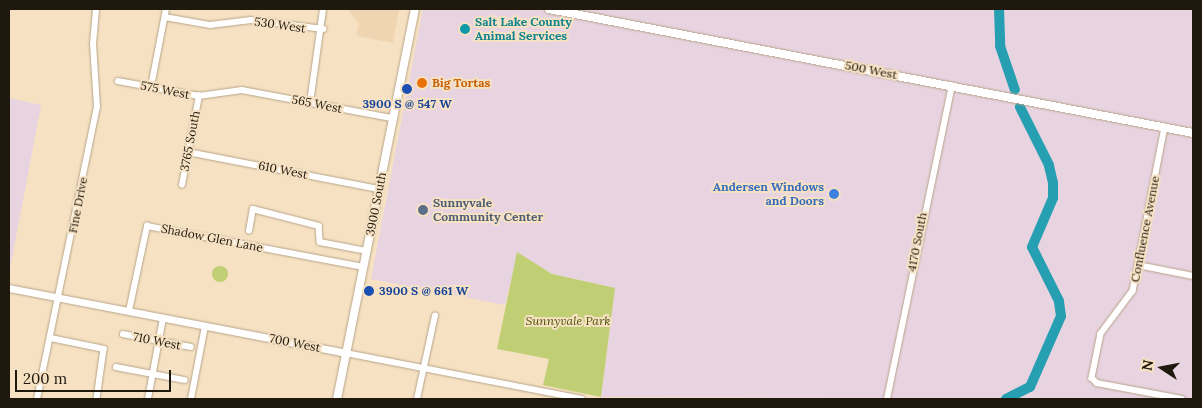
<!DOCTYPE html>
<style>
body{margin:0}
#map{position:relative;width:1202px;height:408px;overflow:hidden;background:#f6e1c3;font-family:Lora,serif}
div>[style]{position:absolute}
.built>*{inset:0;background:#efd5b2}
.industrial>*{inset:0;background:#e8d3e1}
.green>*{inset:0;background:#c0cf73}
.round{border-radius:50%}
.river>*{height:10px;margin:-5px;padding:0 5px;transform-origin:5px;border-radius:5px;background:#279fb3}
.roads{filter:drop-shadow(0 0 1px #b8a488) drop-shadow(0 0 1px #b8a488)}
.minor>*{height:5.5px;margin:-2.75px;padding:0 2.75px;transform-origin:2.75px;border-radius:2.75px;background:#fff}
.tertiary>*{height:7px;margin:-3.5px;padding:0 3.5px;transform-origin:3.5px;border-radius:3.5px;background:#fff}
.secondary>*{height:8px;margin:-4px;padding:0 4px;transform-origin:4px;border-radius:4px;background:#fff}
.dots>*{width:14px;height:14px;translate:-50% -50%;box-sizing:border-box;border:2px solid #f6e1c3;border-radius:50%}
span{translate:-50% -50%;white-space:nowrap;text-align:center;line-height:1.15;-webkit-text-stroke:4px #f6e1c3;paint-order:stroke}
.culture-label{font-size:12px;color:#0d838f;font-weight:700}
.left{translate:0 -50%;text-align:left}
.street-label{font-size:12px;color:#1f180d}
.food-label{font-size:12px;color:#c56008;font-weight:700}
.transit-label{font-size:12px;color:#164399;font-weight:700}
.shop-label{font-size:12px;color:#366cbe;font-weight:700}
.right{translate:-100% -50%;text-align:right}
.service-label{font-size:12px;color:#4e5e75;font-weight:700}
.park-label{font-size:12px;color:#4b5403;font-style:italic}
.frame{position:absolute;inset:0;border:10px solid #1f180d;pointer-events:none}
.north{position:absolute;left:1137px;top:343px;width:50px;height:50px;-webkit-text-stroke:4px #f6e1c3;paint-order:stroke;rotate:281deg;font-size:14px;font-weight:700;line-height:20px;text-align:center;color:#1f180d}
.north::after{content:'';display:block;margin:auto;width:18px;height:22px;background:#1f180d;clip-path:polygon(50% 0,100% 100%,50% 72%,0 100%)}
.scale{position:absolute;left:15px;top:370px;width:156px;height:22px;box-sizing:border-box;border:2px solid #1f180d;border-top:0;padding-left:6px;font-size:15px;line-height:18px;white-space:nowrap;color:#1f180d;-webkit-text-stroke:4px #f6e1c3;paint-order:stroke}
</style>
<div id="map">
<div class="built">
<div style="clip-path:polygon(399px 9px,393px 43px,356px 36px,359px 23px,347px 9px)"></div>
</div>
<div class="industrial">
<div style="clip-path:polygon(423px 9px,1193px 9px,1193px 399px,601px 397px,615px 288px,552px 274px,518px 253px,505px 305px,371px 279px)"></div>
<div style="clip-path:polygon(9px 98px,41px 105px,9px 274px)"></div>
</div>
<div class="green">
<div style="clip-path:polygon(517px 252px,552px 274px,615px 288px,601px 397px,543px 385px,549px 359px,497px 349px)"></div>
<div class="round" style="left:212px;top:266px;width:16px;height:16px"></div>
</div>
<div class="river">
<div style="left:999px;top:9px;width:37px;rotate:88deg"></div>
<div style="left:1000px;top:46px;width:46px;rotate:71.2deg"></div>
<div style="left:1006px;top:399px;width:27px;rotate:-27deg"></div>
<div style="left:1030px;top:387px;width:77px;rotate:-66.4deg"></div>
<div style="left:1061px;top:316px;width:15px;rotate:-98deg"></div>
<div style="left:1059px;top:301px;width:60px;rotate:-116.6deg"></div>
<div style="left:1032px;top:247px;width:53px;rotate:-66.8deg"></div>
<div style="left:1053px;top:198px;width:15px;rotate:-90deg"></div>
<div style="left:1053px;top:183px;width:18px;rotate:-103deg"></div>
<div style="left:1049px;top:165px;width:65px;rotate:-116.6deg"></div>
</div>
<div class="roads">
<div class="minor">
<div style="left:165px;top:17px;width:46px;rotate:10.1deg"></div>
<div style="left:210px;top:25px;width:41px;rotate:-7deg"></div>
<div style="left:251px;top:20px;width:73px;rotate:7.1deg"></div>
<div style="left:118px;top:81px;width:82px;rotate:10.5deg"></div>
<div style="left:199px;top:96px;width:43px;rotate:-7.9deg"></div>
<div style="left:242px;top:90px;width:153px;rotate:10.6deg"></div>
<div style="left:151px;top:87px;width:79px;rotate:-79.1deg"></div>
<div style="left:310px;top:103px;width:95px;rotate:-82.1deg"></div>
<div style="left:1165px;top:127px;width:167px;rotate:101deg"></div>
<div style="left:1133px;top:291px;width:54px;rotate:126.7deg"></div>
<div style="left:1101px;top:334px;width:45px;rotate:101.6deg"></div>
<div style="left:1092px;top:378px;width:7px;rotate:45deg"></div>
<div style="left:1097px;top:383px;width:86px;rotate:10.7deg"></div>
<div style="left:188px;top:152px;width:195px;rotate:11deg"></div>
<div style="left:182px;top:185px;width:91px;rotate:-79.2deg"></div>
<div style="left:249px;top:231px;width:22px;rotate:-80deg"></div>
<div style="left:253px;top:209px;width:68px;rotate:14.4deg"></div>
<div style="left:319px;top:226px;width:16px;rotate:86deg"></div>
<div style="left:320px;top:242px;width:48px;rotate:10.8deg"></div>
<div style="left:1138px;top:265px;width:56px;rotate:11.3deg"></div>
<div style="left:129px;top:311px;width:87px;rotate:-78deg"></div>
<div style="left:147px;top:226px;width:220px;rotate:10.7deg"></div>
<div style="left:123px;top:334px;width:69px;rotate:10.8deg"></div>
<div style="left:51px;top:338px;width:54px;rotate:11.7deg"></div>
<div style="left:104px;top:349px;width:50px;rotate:98deg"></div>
<div style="left:346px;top:353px;width:240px;rotate:11deg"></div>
<div style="left:116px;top:367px;width:70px;rotate:10.7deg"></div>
<div style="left:37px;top:399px;width:298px;rotate:-78.4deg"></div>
<div style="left:97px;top:107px;width:63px;rotate:-93.6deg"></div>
<div style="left:93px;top:44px;width:35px;rotate:-85deg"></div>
<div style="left:148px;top:399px;width:82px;rotate:-79.5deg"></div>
<div style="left:191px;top:399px;width:74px;rotate:-79.1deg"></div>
<div style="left:417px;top:399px;width:85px;rotate:-77.8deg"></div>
<div style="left:887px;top:399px;width:320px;rotate:-78.3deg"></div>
</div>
<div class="tertiary">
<div style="left:9px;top:288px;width:343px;rotate:10.9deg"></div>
</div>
<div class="secondary">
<div style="left:549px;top:9px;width:656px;rotate:10.9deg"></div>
<div style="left:337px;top:399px;width:398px;rotate:-78.7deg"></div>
</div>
</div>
<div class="dots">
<div style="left:465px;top:29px;background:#0f9aa8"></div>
<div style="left:422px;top:83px;background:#e8710a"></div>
<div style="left:407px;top:89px;background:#1a4fb4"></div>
<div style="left:834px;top:194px;background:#3f7fe0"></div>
<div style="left:423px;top:210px;background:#5c6f8a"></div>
<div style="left:369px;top:291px;background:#1a4fb4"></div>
</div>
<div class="culture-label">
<span class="left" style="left:475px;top:29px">Salt Lake County<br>Animal Services</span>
</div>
<div class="street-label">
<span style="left:280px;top:25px;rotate:8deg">530 West</span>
<span style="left:871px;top:70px;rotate:11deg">500 West</span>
<span style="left:165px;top:90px;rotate:11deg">575 West</span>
<span style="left:317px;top:104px;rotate:11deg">565 West</span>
<span style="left:190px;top:141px;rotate:-79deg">3765 South</span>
<span style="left:283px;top:170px;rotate:11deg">610 West</span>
<span style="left:376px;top:204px;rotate:-79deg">3900 South</span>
<span style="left:78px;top:205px;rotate:-79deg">Fine Drive</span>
<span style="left:1145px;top:229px;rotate:-79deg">Confluence Avenue</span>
<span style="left:212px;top:238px;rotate:11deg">Shadow Glen Lane</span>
<span style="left:917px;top:242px;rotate:-79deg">4170 South</span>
<span style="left:157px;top:341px;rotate:11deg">710 West</span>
<span style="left:295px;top:343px;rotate:11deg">700 West</span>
</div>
<div class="food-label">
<span class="left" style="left:432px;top:83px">Big Tortas</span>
</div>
<div class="transit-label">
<span style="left:407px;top:104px">3900 S @ 547 W</span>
<span class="left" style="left:379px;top:291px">3900 S @ 661 W</span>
</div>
<div class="shop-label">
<span class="right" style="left:824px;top:194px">Andersen Windows<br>and Doors</span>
</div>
<div class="service-label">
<span class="left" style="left:433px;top:210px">Sunnyvale<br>Community Center</span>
</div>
<div class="park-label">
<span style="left:568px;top:321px">Sunnyvale Park</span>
</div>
<div class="frame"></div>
<div class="north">N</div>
<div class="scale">200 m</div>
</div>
